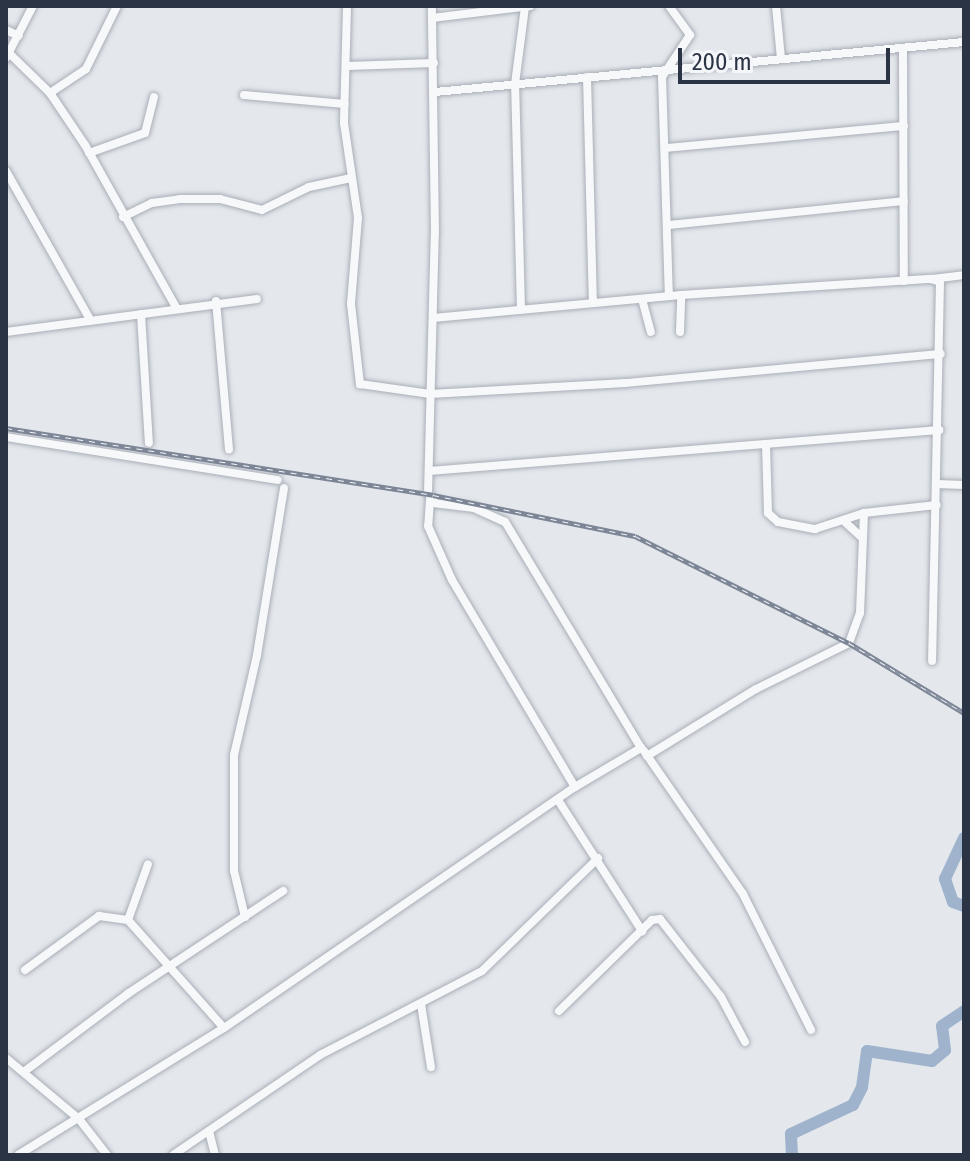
<!DOCTYPE html>
<style>
body{margin:0}
#map{position:relative;width:970px;height:1161px;overflow:hidden;background:#e4e7ec;font-family:"Fira Sans Condensed",sans-serif}
div>[style]{position:absolute}
.river>*{height:12px;margin:-6px;padding:0 6px;transform-origin:6px;border-radius:6px;background:#9fb4cc}
.roads{filter:drop-shadow(0 0 2px #a9aeb7) drop-shadow(0 0 2px #a9aeb7)}
.minor>*{height:8px;margin:-4px;padding:0 4px;transform-origin:4px;border-radius:4px;background:#f7f8fa}
.rail>*{height:5px;margin-top:-2.5px;transform-origin:0;background:repeating-linear-gradient(90deg,#f4f6f9 0 6px,#7d8696 0 12px);box-sizing:border-box;border-block:2px solid #7d8696}
span{translate:-50% -50%;white-space:nowrap;text-align:center;line-height:1.15;-webkit-text-stroke:6px #f4f6f9;paint-order:stroke}
.frame{position:absolute;inset:0;border:8px solid #2b3445;pointer-events:none}
.scale{position:absolute;left:678px;top:48px;width:212px;height:36px;box-sizing:border-box;border:4px solid #2b3445;border-top:0;padding-left:10px;font-size:24px;line-height:28px;white-space:nowrap;color:#2b3445;-webkit-text-stroke:6px #f4f6f9;paint-order:stroke}
</style>
<div id="map">
<div class="river">
<div style="left:964px;top:838px;width:45px;rotate:114.9deg"></div>
<div style="left:945px;top:879px;width:24px;rotate:71deg"></div>
<div style="left:953px;top:902px;width:12px;rotate:20deg"></div>
<div style="left:792px;top:1155px;width:21px;rotate:-93deg"></div>
<div style="left:791px;top:1134px;width:68px;rotate:-25.1deg"></div>
<div style="left:853px;top:1105px;width:20px;rotate:-63deg"></div>
<div style="left:862px;top:1087px;width:36px;rotate:-82deg"></div>
<div style="left:867px;top:1051px;width:66px;rotate:8.7deg"></div>
<div style="left:932px;top:1061px;width:17px;rotate:-40deg"></div>
<div style="left:945px;top:1050px;width:24px;rotate:-97deg"></div>
<div style="left:942px;top:1026px;width:27px;rotate:-34deg"></div>
</div>
<div class="roads">
<div class="minor">
<div style="left:347px;top:6px;width:117px;rotate:91.5deg"></div>
<div style="left:344px;top:123px;width:96px;rotate:81.6deg"></div>
<div style="left:358px;top:218px;width:86px;rotate:94.7deg"></div>
<div style="left:351px;top:304px;width:81px;rotate:83.6deg"></div>
<div style="left:360px;top:384px;width:71px;rotate:8.1deg"></div>
<div style="left:430px;top:394px;width:196px;rotate:-3.2deg"></div>
<div style="left:626px;top:383px;width:316px;rotate:-5.3deg"></div>
<div style="left:669px;top:6px;width:36px;rotate:54deg"></div>
<div style="left:690px;top:35px;width:50px;rotate:123.7deg"></div>
<div style="left:662px;top:77px;width:219px;rotate:88.2deg"></div>
<div style="left:776px;top:6px;width:53px;rotate:84.6deg"></div>
<div style="left:432px;top:18px;width:99px;rotate:-7deg"></div>
<div style="left:6px;top:30px;width:14px;rotate:25deg"></div>
<div style="left:903px;top:49px;width:232px;rotate:89.8deg"></div>
<div style="left:10px;top:54px;width:56px;rotate:44.3deg"></div>
<div style="left:50px;top:93px;width:63px;rotate:56.1deg"></div>
<div style="left:85px;top:145px;width:186px;rotate:60.7deg"></div>
<div style="left:6px;top:58px;width:59px;rotate:-62.6deg"></div>
<div style="left:348px;top:66px;width:86px;rotate:-2deg"></div>
<div style="left:587px;top:77px;width:226px;rotate:88.5deg"></div>
<div style="left:435px;top:92px;width:531px;rotate:-5.4deg"></div>
<div style="left:50px;top:93px;width:43px;rotate:-33.7deg"></div>
<div style="left:86px;top:69px;width:70px;rotate:-63.8deg"></div>
<div style="left:244px;top:95px;width:101px;rotate:5.1deg"></div>
<div style="left:666px;top:148px;width:239px;rotate:-5.3deg"></div>
<div style="left:89px;top:153px;width:59px;rotate:-19.7deg"></div>
<div style="left:145px;top:133px;width:37px;rotate:-76deg"></div>
<div style="left:6px;top:171px;width:169px;rotate:60.5deg"></div>
<div style="left:123px;top:217px;width:32px;rotate:-26deg"></div>
<div style="left:152px;top:203px;width:28px;rotate:-8deg"></div>
<div style="left:180px;top:199px;width:40px"></div>
<div style="left:220px;top:199px;width:43px;rotate:14.7deg"></div>
<div style="left:262px;top:210px;width:52px;rotate:-26.1deg"></div>
<div style="left:309px;top:187px;width:43px;rotate:-12.1deg"></div>
<div style="left:668px;top:225px;width:237px;rotate:-5.8deg"></div>
<div style="left:932px;top:279px;width:32px;rotate:-7deg"></div>
<div style="left:642px;top:299px;width:34px;rotate:75deg"></div>
<div style="left:216px;top:301px;width:149px;rotate:85deg"></div>
<div style="left:521px;top:310px;width:226px;rotate:-91.5deg"></div>
<div style="left:515px;top:84px;width:78px;rotate:-82.6deg"></div>
<div style="left:141px;top:314px;width:129px;rotate:86.5deg"></div>
<div style="left:433px;top:318px;width:249px;rotate:-5.3deg"></div>
<div style="left:681px;top:295px;width:251px;rotate:-3.7deg"></div>
<div style="left:931px;top:279px;width:9px;rotate:18deg"></div>
<div style="left:940px;top:282px;width:379px;rotate:91.2deg"></div>
<div style="left:6px;top:332px;width:253px;rotate:-7.5deg"></div>
<div style="left:680px;top:332px;width:37px;rotate:-88deg"></div>
<div style="left:6px;top:437px;width:275px;rotate:9deg"></div>
<div style="left:766px;top:445px;width:68px;rotate:88.3deg"></div>
<div style="left:768px;top:513px;width:13px;rotate:42deg"></div>
<div style="left:778px;top:522px;width:38px;rotate:11deg"></div>
<div style="left:815px;top:529px;width:52px;rotate:-18.1deg"></div>
<div style="left:864px;top:513px;width:73px;rotate:-6.3deg"></div>
<div style="left:429px;top:471px;width:512px;rotate:-4.6deg"></div>
<div style="left:937px;top:484px;width:27px;rotate:2deg"></div>
<div style="left:430px;top:500px;width:26px;rotate:94deg"></div>
<div style="left:428px;top:526px;width:59px;rotate:66deg"></div>
<div style="left:452px;top:580px;width:241px;rotate:59.3deg"></div>
<div style="left:844px;top:521px;width:23px;rotate:43deg"></div>
<div style="left:644px;top:751px;width:174px;rotate:55.3deg"></div>
<div style="left:743px;top:894px;width:152px;rotate:63.4deg"></div>
<div style="left:647px;top:756px;width:128px;rotate:-31.6deg"></div>
<div style="left:756px;top:689px;width:104px;rotate:-26.3deg"></div>
<div style="left:849px;top:643px;width:32px;rotate:-70deg"></div>
<div style="left:860px;top:613px;width:100px;rotate:-87.7deg"></div>
<div style="left:558px;top:800px;width:156px;rotate:57.3deg"></div>
<div style="left:245px;top:917px;width:47px;rotate:-103.4deg"></div>
<div style="left:234px;top:871px;width:116px;rotate:-90deg"></div>
<div style="left:234px;top:755px;width:103px;rotate:-77deg"></div>
<div style="left:257px;top:655px;width:169px;rotate:-80.8deg"></div>
<div style="left:128px;top:920px;width:59px;rotate:-70.3deg"></div>
<div style="left:25px;top:970px;width:92px;rotate:-36.1deg"></div>
<div style="left:99px;top:916px;width:29px;rotate:8deg"></div>
<div style="left:128px;top:920px;width:144px;rotate:48.4deg"></div>
<div style="left:421px;top:1004px;width:64px;rotate:81deg"></div>
<div style="left:559px;top:1011px;width:130px;rotate:-44.4deg"></div>
<div style="left:652px;top:920px;width:8px;rotate:-7deg"></div>
<div style="left:660px;top:919px;width:99px;rotate:52deg"></div>
<div style="left:721px;top:997px;width:51px;rotate:61.9deg"></div>
<div style="left:6px;top:1058px;width:95px;rotate:39.9deg"></div>
<div style="left:79px;top:1119px;width:46px;rotate:52.1deg"></div>
<div style="left:25px;top:1071px;width:130px;rotate:-36.9deg"></div>
<div style="left:129px;top:993px;width:185px;rotate:-33.5deg"></div>
<div style="left:209px;top:1131px;width:25px;rotate:76deg"></div>
<div style="left:18px;top:1155px;width:242px;rotate:-31.7deg"></div>
<div style="left:224px;top:1028px;width:426px;rotate:-34.5deg"></div>
<div style="left:575px;top:787px;width:77px;rotate:-30.6deg"></div>
<div style="left:641px;top:748px;width:264px;rotate:-121deg"></div>
<div style="left:505px;top:522px;width:34px;rotate:-156deg"></div>
<div style="left:474px;top:508px;width:39px;rotate:-173deg"></div>
<div style="left:435px;top:503px;width:12px;rotate:-125deg"></div>
<div style="left:428px;top:493px;width:259px;rotate:-88.5deg"></div>
<div style="left:435px;top:234px;width:228px;rotate:-90.8deg"></div>
<div style="left:173px;top:1155px;width:178px;rotate:-34.2deg"></div>
<div style="left:320px;top:1055px;width:182px;rotate:-27.4deg"></div>
<div style="left:482px;top:971px;width:162px;rotate:-44.2deg"></div>
</div>
</div>
<div class="rail">
<div style="left:6px;top:428px;width:432px;rotate:8.9deg"></div>
<div style="left:433px;top:495px;width:206px;rotate:11.5deg"></div>
<div style="left:635px;top:536px;width:239px;rotate:26.6deg"></div>
<div style="left:849px;top:643px;width:135px;rotate:31.3deg"></div>
</div>
<div class="frame"></div>
<div class="scale">200 m</div>
</div>
